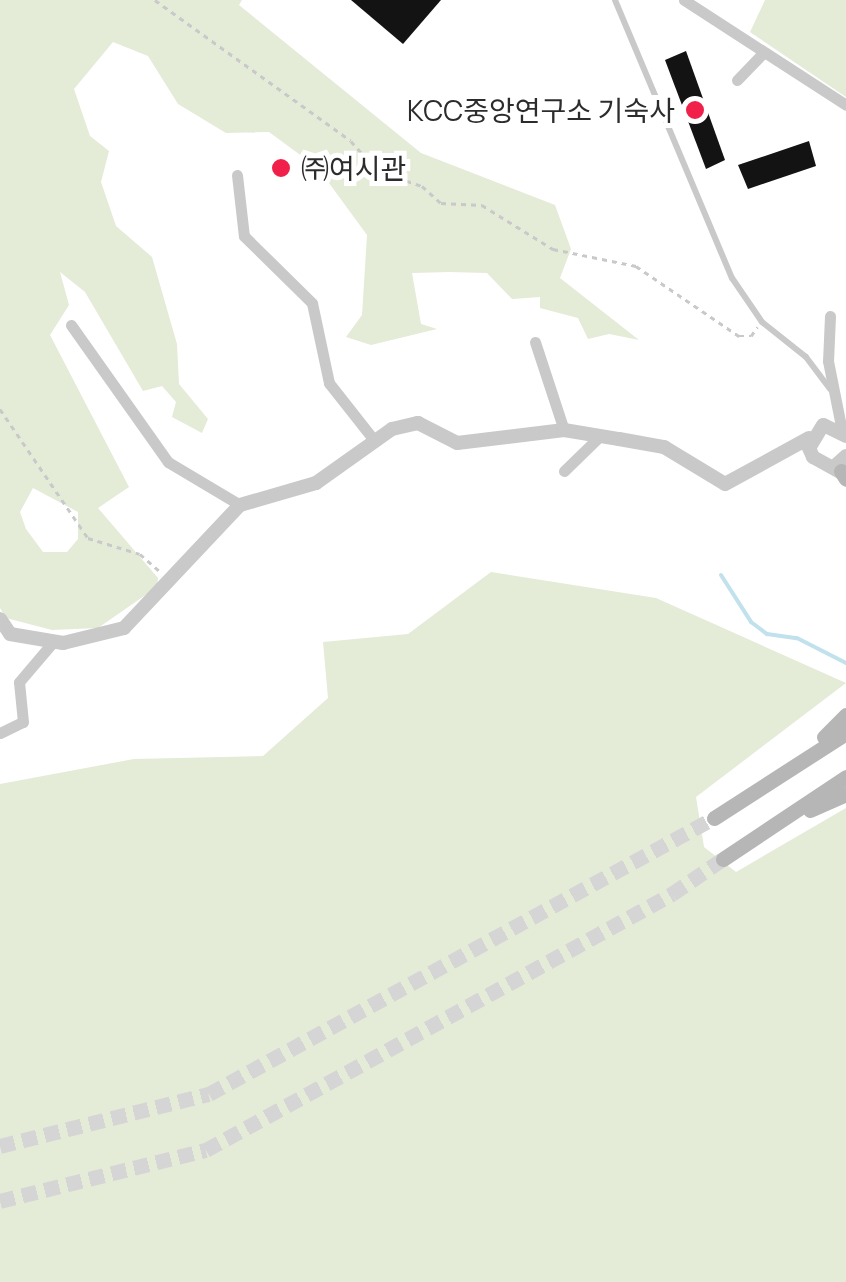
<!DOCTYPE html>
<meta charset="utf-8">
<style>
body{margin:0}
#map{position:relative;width:846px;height:1282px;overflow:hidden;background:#fff;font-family:Manrope,"Noto Sans KR",sans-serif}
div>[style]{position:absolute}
.green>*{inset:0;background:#e4ebd7}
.stream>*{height:4px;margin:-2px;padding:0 2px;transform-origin:2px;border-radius:2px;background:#c1e1ed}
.building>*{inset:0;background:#131313}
.secondary-tunnel>*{height:15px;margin-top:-7.5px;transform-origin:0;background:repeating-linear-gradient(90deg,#d5d5d5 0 15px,transparent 0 23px)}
.path>*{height:2.5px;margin-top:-1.25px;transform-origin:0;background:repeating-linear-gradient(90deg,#c9c9c9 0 5px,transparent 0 10px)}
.service>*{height:6px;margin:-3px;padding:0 3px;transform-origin:3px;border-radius:3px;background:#c9c9c9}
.minor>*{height:11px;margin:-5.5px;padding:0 5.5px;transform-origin:5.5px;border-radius:5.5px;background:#c9c9c9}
.tertiary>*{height:14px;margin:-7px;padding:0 7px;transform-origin:7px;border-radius:7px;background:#c9c9c9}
.secondary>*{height:15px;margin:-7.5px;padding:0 7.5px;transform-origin:7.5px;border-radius:7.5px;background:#b6b6b6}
.dots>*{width:28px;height:28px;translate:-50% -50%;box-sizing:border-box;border:5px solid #fff;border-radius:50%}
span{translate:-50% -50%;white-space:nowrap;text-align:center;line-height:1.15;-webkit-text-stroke:10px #fff;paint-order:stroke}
.poi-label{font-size:28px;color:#2c2c2c}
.right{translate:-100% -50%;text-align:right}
.left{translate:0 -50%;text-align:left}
</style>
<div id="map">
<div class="green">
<div style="clip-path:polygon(evenodd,0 0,242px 0,239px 5px,421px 153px,555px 205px,571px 249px,560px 278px,639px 340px,609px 334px,588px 339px,578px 318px,540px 308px,540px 297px,512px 299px,487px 273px,449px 272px,412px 273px,421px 324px,437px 329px,371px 345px,346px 337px,362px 315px,367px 235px,318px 168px,269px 132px,226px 133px,178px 104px,148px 56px,113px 42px,74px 89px,90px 136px,109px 151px,101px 182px,116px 226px,152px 257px,177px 344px,179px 384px,208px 419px,202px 433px,172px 417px,176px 402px,162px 386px,143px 391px,85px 292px,60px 272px,69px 305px,50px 335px,129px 487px,98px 508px,158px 578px,157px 587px,98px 628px,52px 630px,6px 618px,0 608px,0 0,33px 488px,78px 512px,78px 539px,67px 552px,43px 552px,26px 529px,20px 512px,33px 488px)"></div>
<div style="clip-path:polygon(765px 0,846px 0,846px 97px,750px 32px)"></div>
<div style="clip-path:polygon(491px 572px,656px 598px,846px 683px,696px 797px,704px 847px,736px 872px,846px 808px,846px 1282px,0 1282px,0 784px,134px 759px,263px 756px,328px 698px,323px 642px,408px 634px)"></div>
</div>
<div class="stream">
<div style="left:721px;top:575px;width:56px;rotate:57.4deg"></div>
<div style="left:751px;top:622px;width:20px;rotate:37deg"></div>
<div style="left:767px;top:634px;width:30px;rotate:8deg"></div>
<div style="left:797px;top:638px;width:55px;rotate:27deg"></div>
</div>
<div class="building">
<div style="clip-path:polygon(351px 0,441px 0,403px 44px)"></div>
<div style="clip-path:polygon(686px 51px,725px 160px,706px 169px,665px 60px)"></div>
<div style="clip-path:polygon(809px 141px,816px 166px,748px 189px,738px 165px)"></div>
</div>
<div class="secondary-tunnel">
<div style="left:0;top:1146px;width:215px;rotate:-14deg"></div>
<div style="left:209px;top:1094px;width:576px;rotate:-28.66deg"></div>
<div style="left:0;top:1201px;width:212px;rotate:-13.9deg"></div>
<div style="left:206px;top:1150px;width:532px;rotate:-28.78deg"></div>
<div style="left:672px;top:894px;width:62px;rotate:-34.5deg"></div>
</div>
<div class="path">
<div style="left:155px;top:0;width:241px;rotate:35.7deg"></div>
<div style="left:351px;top:141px;width:40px;rotate:48deg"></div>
<div style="left:378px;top:171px;width:46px;rotate:18.8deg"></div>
<div style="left:422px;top:186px;width:25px;rotate:42deg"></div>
<div style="left:441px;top:203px;width:41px;rotate:2.8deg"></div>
<div style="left:482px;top:205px;width:84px;rotate:31.8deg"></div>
<div style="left:553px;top:249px;width:85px;rotate:11.6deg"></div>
<div style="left:636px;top:266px;width:125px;rotate:34.2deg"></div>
<div style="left:739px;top:336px;width:12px"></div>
<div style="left:751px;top:336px;width:11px;rotate:-56deg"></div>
<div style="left:0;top:409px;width:156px;rotate:55.7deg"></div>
<div style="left:88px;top:538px;width:54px;rotate:17.1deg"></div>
<div style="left:140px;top:554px;width:28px;rotate:41deg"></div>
</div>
<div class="service">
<div style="left:615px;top:0;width:302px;rotate:67.2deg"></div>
<div style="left:732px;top:278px;width:53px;rotate:55.7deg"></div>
<div style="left:762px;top:322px;width:56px;rotate:38.5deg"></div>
<div style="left:806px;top:357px;width:40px;rotate:53deg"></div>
</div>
<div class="minor">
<div style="left:684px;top:0;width:193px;rotate:32.9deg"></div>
<div style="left:737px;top:80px;width:37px;rotate:-46deg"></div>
<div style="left:237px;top:175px;width:61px;rotate:83.5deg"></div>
<div style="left:244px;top:236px;width:95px;rotate:44.6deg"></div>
<div style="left:312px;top:303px;width:82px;rotate:78deg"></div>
<div style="left:329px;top:383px;width:73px;rotate:51.7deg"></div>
<div style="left:830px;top:316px;width:45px;rotate:92.5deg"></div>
<div style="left:828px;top:361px;width:71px;rotate:78.7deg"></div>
<div style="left:71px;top:325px;width:168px;rotate:54.7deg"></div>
<div style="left:168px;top:462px;width:84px;rotate:30.8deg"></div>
<div style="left:535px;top:342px;width:93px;rotate:71.8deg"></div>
<div style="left:564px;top:471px;width:50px;rotate:-44.2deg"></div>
<div style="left:0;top:733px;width:25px;rotate:-26deg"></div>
<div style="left:23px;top:722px;width:40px;rotate:-95.7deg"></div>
<div style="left:19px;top:682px;width:52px;rotate:-49.6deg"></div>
</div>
<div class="tertiary">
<div style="left:846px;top:436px;width:25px;rotate:-154deg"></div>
<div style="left:823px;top:425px;width:27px;rotate:121deg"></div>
<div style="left:809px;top:448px;width:10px;rotate:66deg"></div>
<div style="left:813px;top:457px;width:38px;rotate:29deg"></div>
<div style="left:835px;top:466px;width:15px;rotate:-42deg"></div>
<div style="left:0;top:619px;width:18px;rotate:56deg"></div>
<div style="left:10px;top:634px;width:54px;rotate:9.6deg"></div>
<div style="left:63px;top:643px;width:63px;rotate:-13.8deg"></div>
<div style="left:124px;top:628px;width:169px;rotate:-46.7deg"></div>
<div style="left:240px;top:505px;width:79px;rotate:-16.1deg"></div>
<div style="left:316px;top:483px;width:93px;rotate:-35.4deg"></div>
<div style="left:392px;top:429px;width:27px;rotate:-13deg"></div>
<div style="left:418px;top:423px;width:44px;rotate:27.1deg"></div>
<div style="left:457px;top:443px;width:108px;rotate:-6.9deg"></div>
<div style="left:564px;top:430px;width:56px;rotate:9.3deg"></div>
<div style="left:619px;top:439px;width:46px;rotate:10.1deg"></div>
<div style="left:664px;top:447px;width:71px;rotate:31.2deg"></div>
<div style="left:725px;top:484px;width:96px;rotate:-28.7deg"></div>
</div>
<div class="secondary">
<div style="left:841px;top:471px;width:9px;rotate:58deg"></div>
<div style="left:824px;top:737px;width:31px;rotate:-45deg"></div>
<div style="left:810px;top:810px;width:39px;rotate:-24deg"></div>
<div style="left:714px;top:818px;width:157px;rotate:-32.8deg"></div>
<div style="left:723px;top:859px;width:148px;rotate:-33.7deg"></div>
</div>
<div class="dots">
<div style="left:695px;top:110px;background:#f0204a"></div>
<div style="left:281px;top:168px;background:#f0204a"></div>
</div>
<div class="poi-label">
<span class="right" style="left:675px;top:110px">KCC중앙연구소 기숙사</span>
<span class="left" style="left:301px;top:168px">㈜여시관</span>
</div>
</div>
